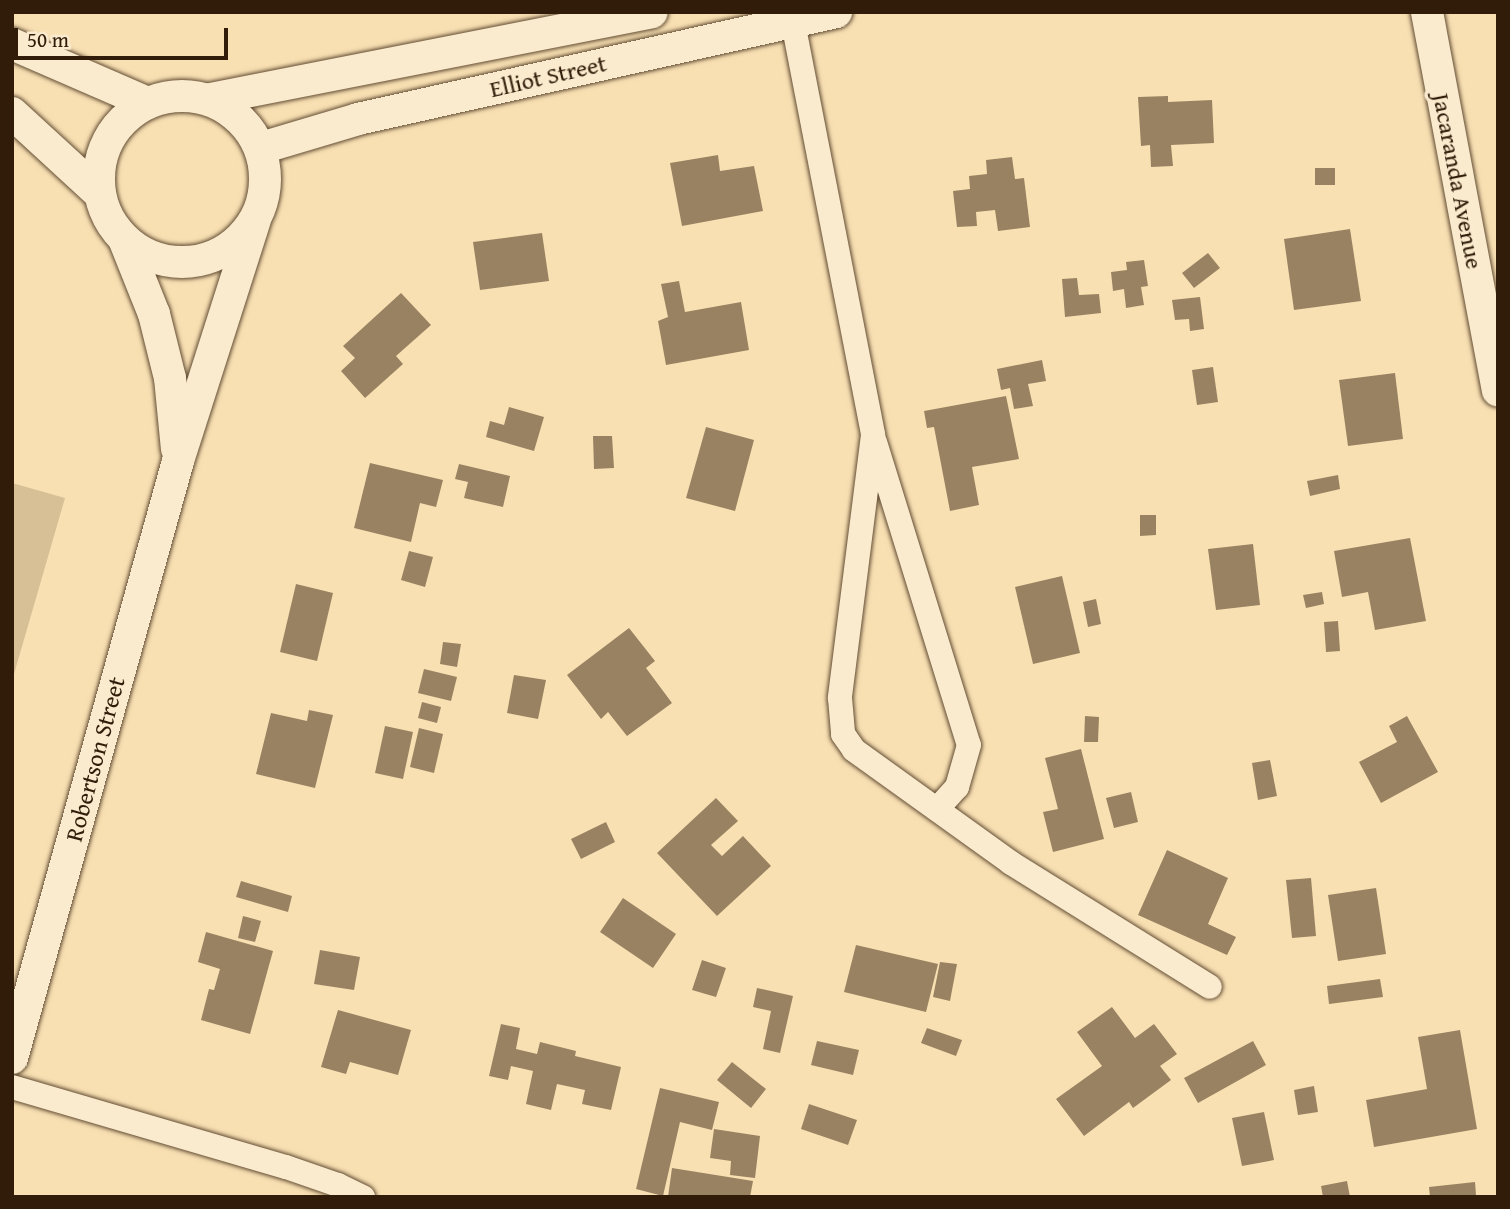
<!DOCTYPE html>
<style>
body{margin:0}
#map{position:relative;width:1510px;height:1209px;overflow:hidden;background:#f9e0b3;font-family:"Gentium Book Plus",serif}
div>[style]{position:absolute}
.green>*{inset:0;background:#d7bf96}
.building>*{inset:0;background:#998261}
.roads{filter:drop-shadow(0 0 2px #624d34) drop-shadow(0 0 2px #624d34)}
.minor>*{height:24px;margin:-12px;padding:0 12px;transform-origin:12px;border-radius:12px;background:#fbebce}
.tertiary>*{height:32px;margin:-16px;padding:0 16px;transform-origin:16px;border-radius:16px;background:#fbebce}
.tertiary>.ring{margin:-16px;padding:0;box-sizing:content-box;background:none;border:32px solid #fbebce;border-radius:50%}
span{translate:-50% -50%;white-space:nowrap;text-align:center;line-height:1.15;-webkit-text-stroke:7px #fbebce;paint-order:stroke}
.street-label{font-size:24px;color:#301c09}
.frame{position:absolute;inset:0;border:14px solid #301c09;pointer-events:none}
.scale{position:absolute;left:14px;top:28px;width:214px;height:32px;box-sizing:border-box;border:4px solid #301c09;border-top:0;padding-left:9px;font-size:21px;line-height:24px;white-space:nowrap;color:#301c09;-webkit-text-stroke:5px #fbebce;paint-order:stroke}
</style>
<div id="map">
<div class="green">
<div style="clip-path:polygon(12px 483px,65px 498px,12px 681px)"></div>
</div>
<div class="building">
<div style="clip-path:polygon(1168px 96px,1168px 102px,1212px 100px,1214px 143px,1171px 145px,1173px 166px,1151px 167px,1150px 145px,1141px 146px,1138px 97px)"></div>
<div style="clip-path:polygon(718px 155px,720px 171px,754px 166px,763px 211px,682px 226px,670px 163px)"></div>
<div style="clip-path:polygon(1012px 157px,1015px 179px,1024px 178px,1030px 227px,998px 231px,995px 210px,976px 212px,977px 226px,957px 227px,953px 191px,970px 189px,969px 176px,987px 174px,986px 160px)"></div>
<div style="clip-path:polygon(1315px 168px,1335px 168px,1335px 185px,1315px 185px)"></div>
<div style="clip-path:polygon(1350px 229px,1361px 301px,1294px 310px,1284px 239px)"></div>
<div style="clip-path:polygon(542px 233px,549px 281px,480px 290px,473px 242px)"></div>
<div style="clip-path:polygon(1208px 253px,1220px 268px,1194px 288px,1182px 273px)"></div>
<div style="clip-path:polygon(1144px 260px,1148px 286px,1141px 287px,1144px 305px,1126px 308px,1124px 289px,1113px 291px,1111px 272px,1127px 270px,1126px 262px)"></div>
<div style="clip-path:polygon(1077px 278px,1079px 295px,1099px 294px,1101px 313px,1065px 317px,1062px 279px)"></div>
<div style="clip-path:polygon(679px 281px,685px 312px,741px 302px,749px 350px,666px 365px,658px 321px,668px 317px,661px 284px)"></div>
<div style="clip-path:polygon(401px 293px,431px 325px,396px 356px,403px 364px,365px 398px,341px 371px,355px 358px,343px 346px)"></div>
<div style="clip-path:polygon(1200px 297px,1204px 329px,1190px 331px,1189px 319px,1175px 320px,1172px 300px)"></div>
<div style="clip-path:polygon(1042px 360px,1046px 381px,1028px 384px,1033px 406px,1014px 409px,1010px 388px,1001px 390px,997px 369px)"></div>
<div style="clip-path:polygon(1213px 367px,1218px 402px,1197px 405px,1192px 370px)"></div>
<div style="clip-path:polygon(1395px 373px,1403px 439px,1348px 446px,1339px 380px)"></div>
<div style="clip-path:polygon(1006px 396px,1019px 459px,972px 467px,979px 505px,950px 511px,934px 427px,927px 428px,924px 411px)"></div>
<div style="clip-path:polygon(509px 407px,544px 417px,534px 451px,486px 437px,490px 421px,504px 425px)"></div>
<div style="clip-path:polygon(706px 427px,754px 440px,735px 511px,686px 498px)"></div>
<div style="clip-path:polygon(593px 436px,612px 436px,614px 468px,594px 469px)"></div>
<div style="clip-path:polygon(370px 463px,443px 480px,436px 507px,420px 503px,411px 542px,354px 528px)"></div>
<div style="clip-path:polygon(459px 464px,510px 476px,503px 507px,464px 498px,468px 482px,455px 479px)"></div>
<div style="clip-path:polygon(1338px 475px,1340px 489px,1310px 496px,1307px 481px)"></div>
<div style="clip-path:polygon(1140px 515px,1156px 515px,1156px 535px,1140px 536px)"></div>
<div style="clip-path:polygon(1410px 538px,1426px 621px,1375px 630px,1368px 592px,1342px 597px,1334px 551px)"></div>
<div style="clip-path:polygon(1253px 544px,1260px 605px,1216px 610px,1208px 549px)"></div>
<div style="clip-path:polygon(409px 551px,433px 557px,425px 587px,401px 580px)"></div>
<div style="clip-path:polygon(1062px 576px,1080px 653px,1033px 664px,1015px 587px)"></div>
<div style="clip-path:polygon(296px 584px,333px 593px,317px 661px,280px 652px)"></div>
<div style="clip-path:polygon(1322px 592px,1324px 604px,1306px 608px,1303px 595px)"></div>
<div style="clip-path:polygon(1096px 599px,1101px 624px,1088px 627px,1083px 602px)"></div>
<div style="clip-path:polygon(1338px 621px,1340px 651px,1326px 652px,1324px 622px)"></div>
<div style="clip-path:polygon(629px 628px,655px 661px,646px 668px,672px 703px,627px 736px,608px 712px,601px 719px,567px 675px)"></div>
<div style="clip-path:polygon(443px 642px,461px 644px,457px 667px,440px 664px)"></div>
<div style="clip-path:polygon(424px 669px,457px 677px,451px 701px,418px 693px)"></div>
<div style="clip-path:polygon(514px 675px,546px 680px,538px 719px,507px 713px)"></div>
<div style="clip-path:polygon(422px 702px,441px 707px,437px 723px,418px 718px)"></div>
<div style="clip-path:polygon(309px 710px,333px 715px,315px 788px,256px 774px,271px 713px,307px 721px)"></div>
<div style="clip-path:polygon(1085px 716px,1099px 717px,1098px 742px,1084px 742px)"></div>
<div style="clip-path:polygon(1407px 716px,1438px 772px,1381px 803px,1359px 762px,1397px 742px,1389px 726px)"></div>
<div style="clip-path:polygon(385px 726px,413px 732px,403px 779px,375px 773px)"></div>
<div style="clip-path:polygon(419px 728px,443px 734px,434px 773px,410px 767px)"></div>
<div style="clip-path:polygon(1081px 749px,1104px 839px,1053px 852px,1043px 812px,1058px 809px,1045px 758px)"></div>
<div style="clip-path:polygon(1270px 760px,1277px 796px,1258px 800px,1252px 763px)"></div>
<div style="clip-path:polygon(1131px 792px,1138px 822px,1114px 828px,1106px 798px)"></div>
<div style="clip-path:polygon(716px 798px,738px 821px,711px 845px,722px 856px,743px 836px,771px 866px,717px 916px,657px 853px)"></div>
<div style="clip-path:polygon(606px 822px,615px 842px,581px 859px,571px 839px)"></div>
<div style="clip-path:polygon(1167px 850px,1228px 878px,1208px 924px,1236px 937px,1227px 955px,1138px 915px)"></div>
<div style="clip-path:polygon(1311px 878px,1316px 936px,1292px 938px,1286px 880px)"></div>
<div style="clip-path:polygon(241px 881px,292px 896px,288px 912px,236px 897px)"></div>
<div style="clip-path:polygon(1376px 888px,1386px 954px,1338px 961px,1328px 895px)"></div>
<div style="clip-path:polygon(623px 898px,676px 934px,653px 968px,600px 932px)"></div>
<div style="clip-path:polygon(243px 916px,261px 921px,255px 942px,238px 938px)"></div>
<div style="clip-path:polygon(206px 932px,273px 951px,250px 1034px,201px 1020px,209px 989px,214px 990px,220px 969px,198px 962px)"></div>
<div style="clip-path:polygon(856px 945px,938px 964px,926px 1012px,844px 992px)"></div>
<div style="clip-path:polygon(320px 950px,360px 957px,354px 990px,314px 984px)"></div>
<div style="clip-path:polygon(702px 960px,726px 968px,716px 997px,692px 990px)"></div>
<div style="clip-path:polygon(940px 962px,957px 964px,950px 1001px,933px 997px)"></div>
<div style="clip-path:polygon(1380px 979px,1383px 997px,1329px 1004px,1327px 986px)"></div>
<div style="clip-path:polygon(757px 988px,793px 996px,780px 1053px,763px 1049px,771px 1011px,753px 1007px)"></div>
<div style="clip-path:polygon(1112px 1007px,1135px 1038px,1154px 1024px,1177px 1054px,1160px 1066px,1171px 1080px,1133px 1108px,1129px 1102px,1084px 1136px,1056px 1099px,1102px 1066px,1077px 1032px)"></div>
<div style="clip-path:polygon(338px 1010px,411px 1030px,398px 1075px,350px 1062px,346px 1074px,321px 1067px)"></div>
<div style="clip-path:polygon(501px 1024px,520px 1028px,516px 1049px,537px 1054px,540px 1042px,576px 1051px,575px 1056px,621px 1067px,611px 1110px,582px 1104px,585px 1090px,557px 1084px,551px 1110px,526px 1104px,533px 1071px,511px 1066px,508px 1080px,489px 1076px)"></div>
<div style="clip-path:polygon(927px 1028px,962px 1040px,956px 1056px,921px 1043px)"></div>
<div style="clip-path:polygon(1460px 1030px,1477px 1129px,1374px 1147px,1366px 1100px,1427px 1089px,1418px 1037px)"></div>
<div style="clip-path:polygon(817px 1041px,859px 1050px,853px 1075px,811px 1065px)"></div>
<div style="clip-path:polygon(1253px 1041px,1266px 1065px,1198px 1103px,1184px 1078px)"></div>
<div style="clip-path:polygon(732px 1062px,766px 1089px,751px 1108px,717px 1080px)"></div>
<div style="clip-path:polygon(1314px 1086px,1318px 1112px,1298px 1115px,1294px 1090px)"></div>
<div style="clip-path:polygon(660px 1088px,719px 1102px,712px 1130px,680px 1122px,663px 1196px,636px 1189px)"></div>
<div style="clip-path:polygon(809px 1104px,857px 1120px,848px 1145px,801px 1129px)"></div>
<div style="clip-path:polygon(1264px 1112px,1274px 1160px,1242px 1166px,1232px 1118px)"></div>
<div style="clip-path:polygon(714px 1129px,760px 1136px,755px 1178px,730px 1175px,731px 1161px,710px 1158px)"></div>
<div style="clip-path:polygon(672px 1168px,753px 1181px,750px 1197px,668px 1197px)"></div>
<div style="clip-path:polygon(1347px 1181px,1350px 1197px,1323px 1197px,1321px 1186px)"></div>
<div style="clip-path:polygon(1475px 1182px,1476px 1195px,1430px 1197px,1429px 1187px)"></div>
</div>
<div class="roads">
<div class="minor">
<div style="left:791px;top:12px;width:431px;rotate:79deg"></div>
<div style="left:873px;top:435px;width:265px;rotate:97.2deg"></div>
<div style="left:840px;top:698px;width:36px;rotate:85deg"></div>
<div style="left:843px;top:734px;width:19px;rotate:55deg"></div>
<div style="left:854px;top:750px;width:193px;rotate:35.7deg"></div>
<div style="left:1011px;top:863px;width:234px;rotate:31.9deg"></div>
<div style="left:875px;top:442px;width:317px;rotate:72.8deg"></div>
<div style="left:969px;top:745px;width:44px;rotate:105.9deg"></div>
<div style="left:957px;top:787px;width:30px;rotate:132deg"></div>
<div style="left:12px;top:1087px;width:285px;rotate:16.3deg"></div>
<div style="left:286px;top:1167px;width:55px;rotate:19.1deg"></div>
<div style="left:338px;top:1185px;width:28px;rotate:26deg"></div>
</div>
<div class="tertiary">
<div style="left:1427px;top:12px;width:385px;rotate:79.4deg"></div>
<div style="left:12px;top:44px;width:148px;rotate:23.5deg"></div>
<div class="ring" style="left:99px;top:96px;width:134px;height:134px"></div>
<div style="left:210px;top:99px;width:450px;rotate:-11.1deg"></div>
<div style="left:12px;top:113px;width:118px;rotate:42.6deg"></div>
<div style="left:261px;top:148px;width:101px;rotate:-16.6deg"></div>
<div style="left:358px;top:119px;width:490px;rotate:-12.6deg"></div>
<div style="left:124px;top:239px;width:81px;rotate:68.2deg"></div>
<div style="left:154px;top:314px;width:66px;rotate:76deg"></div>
<div style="left:170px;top:378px;width:71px;rotate:84.4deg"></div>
<div style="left:12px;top:1058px;width:620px;rotate:-74.46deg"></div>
<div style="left:178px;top:461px;width:250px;rotate:-72.3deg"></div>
</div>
</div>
<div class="street-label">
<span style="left:548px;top:76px;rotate:-13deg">Elliot Street</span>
<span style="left:1458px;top:181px;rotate:79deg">Jacaranda Avenue</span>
<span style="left:95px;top:759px;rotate:-75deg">Robertson Street</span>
</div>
<div class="frame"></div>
<div class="scale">50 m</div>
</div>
